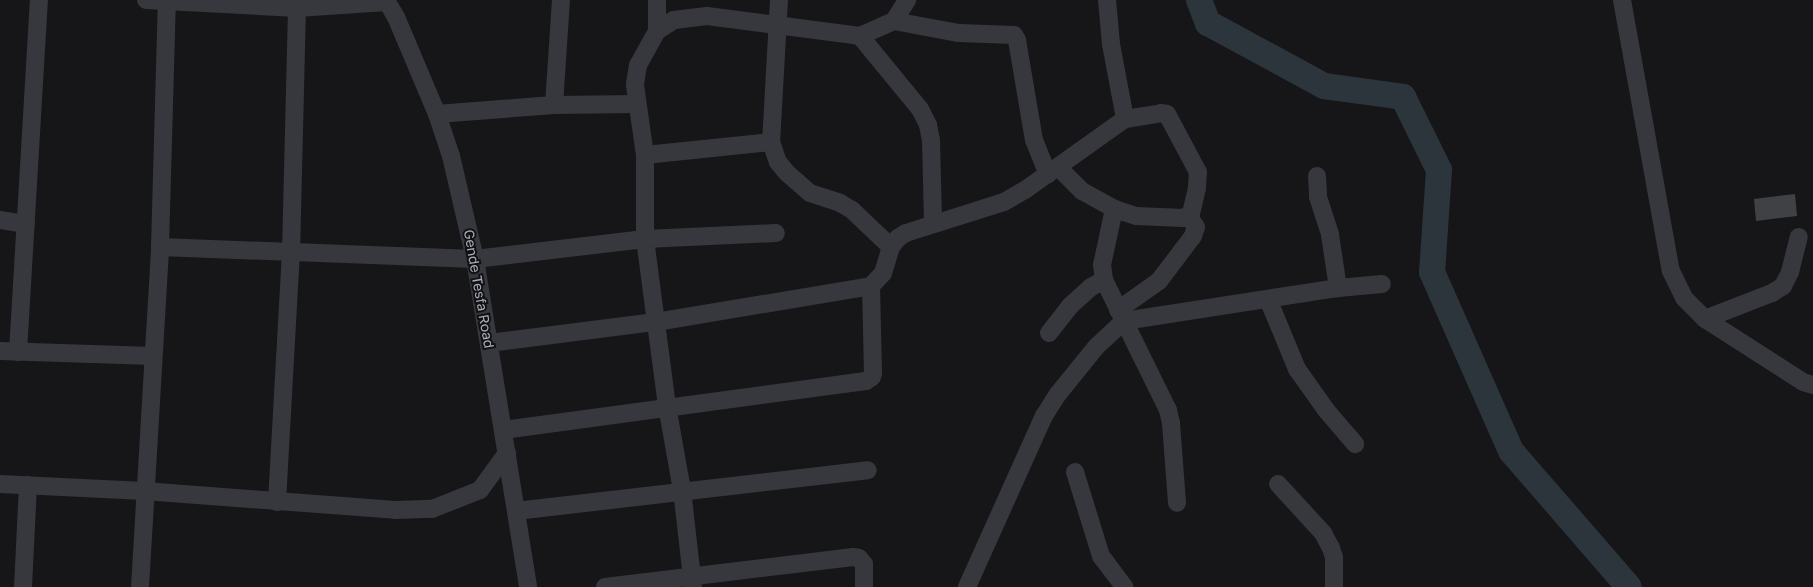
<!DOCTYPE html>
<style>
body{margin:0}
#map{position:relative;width:1813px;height:587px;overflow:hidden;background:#161618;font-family:"Golos Text",sans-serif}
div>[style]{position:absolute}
.river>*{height:26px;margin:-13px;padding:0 13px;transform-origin:13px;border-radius:13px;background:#2c353c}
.building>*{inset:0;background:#404145}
.minor>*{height:18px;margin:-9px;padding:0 9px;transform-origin:9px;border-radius:9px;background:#37383d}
span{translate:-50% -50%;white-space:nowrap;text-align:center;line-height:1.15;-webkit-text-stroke:4px #111113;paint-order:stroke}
.street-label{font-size:14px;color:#a8adb8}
</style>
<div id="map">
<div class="river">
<div style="left:1199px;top:0;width:25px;rotate:69deg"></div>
<div style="left:1208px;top:23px;width:132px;rotate:28.5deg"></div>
<div style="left:1324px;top:86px;width:80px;rotate:7.9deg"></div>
<div style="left:1403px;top:97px;width:81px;rotate:63.7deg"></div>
<div style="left:1439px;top:170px;width:102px;rotate:93.9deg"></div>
<div style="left:1432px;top:272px;width:196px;rotate:66.2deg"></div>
<div style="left:1511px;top:451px;width:180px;rotate:49.1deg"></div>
</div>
<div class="building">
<div style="clip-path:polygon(1795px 194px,1797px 216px,1756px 221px,1754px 199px)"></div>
</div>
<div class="minor">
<div style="left:146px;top:0;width:151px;rotate:3deg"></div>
<div style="left:297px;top:8px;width:90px;rotate:-3.8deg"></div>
<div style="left:386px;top:0;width:20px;rotate:60deg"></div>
<div style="left:396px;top:17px;width:105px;rotate:67.1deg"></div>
<div style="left:437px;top:114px;width:44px;rotate:71.6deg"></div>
<div style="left:451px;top:156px;width:106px;rotate:76.9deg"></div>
<div style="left:475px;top:259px;width:332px;rotate:80.8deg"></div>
<div style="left:657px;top:0;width:31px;rotate:90deg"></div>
<div style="left:657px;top:31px;width:39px;rotate:119deg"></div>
<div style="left:638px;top:65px;width:20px;rotate:99deg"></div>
<div style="left:635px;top:85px;width:71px;rotate:81.9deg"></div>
<div style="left:645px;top:155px;width:84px;rotate:90deg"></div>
<div style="left:645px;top:239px;width:168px;rotate:82.5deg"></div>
<div style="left:667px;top:406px;width:85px;rotate:79.9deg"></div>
<div style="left:682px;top:490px;width:98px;rotate:83.5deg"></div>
<div style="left:779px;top:0;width:142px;rotate:93.2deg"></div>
<div style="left:771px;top:142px;width:21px;rotate:71deg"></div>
<div style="left:778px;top:162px;width:14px;rotate:51deg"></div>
<div style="left:787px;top:173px;width:30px;rotate:41deg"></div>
<div style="left:810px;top:193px;width:32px;rotate:18deg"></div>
<div style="left:840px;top:203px;width:14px;rotate:30deg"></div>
<div style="left:852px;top:210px;width:54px;rotate:43.5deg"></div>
<div style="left:1107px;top:0;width:44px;rotate:84.8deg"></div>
<div style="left:1111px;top:44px;width:76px;rotate:79.4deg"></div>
<div style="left:1622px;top:0;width:275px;rotate:79.8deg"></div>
<div style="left:1671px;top:271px;width:30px;rotate:64deg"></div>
<div style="left:1684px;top:298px;width:30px;rotate:45deg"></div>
<div style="left:1705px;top:319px;width:117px;rotate:32.7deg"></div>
<div style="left:1803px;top:382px;width:10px;rotate:17deg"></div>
<div style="left:894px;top:21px;width:66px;rotate:10.5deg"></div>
<div style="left:959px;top:33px;width:55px;rotate:2.1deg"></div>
<div style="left:1014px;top:35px;width:6px;rotate:59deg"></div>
<div style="left:1017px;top:40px;width:101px;rotate:80.4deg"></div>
<div style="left:1034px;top:140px;width:37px;rotate:68deg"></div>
<div style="left:657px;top:31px;width:20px;rotate:-33deg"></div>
<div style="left:674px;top:20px;width:33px;rotate:-7deg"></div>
<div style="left:707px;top:16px;width:154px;rotate:7.4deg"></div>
<div style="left:860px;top:36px;width:37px;rotate:-24deg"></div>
<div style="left:894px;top:21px;width:25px;rotate:-58deg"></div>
<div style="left:860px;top:36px;width:94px;rotate:50.6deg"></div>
<div style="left:920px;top:109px;width:18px;rotate:63deg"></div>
<div style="left:928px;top:125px;width:15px;rotate:79deg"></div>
<div style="left:931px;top:140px;width:83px;rotate:88.6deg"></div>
<div style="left:554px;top:105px;width:105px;rotate:-86.2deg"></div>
<div style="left:437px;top:114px;width:117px;rotate:-4.4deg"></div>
<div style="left:554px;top:105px;width:82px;rotate:-0.7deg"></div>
<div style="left:645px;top:155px;width:127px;rotate:-5.9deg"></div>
<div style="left:1058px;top:167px;width:34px;rotate:45deg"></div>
<div style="left:1082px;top:191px;width:37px;rotate:29deg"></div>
<div style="left:1114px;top:209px;width:57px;rotate:102.1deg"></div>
<div style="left:1102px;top:265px;width:15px;rotate:82deg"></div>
<div style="left:1104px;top:280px;width:145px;rotate:63.8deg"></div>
<div style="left:1168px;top:410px;width:13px;rotate:77deg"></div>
<div style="left:1171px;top:423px;width:80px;rotate:85.7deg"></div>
<div style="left:1317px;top:176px;width:21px;rotate:87deg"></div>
<div style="left:1318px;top:197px;width:40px;rotate:72deg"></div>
<div style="left:1330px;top:235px;width:54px;rotate:81.4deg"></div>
<div style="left:0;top:220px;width:26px;rotate:9deg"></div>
<div style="left:160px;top:247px;width:315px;rotate:2.2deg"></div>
<div style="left:475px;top:259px;width:171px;rotate:-6.7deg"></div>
<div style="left:645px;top:239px;width:131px;rotate:-2.6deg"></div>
<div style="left:1268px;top:299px;width:76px;rotate:67.5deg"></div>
<div style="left:1297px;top:369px;width:50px;rotate:54.7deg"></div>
<div style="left:1326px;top:410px;width:45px;rotate:49.5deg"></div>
<div style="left:1118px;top:310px;width:50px;rotate:-35.3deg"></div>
<div style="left:1159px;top:281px;width:56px;rotate:-52.9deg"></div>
<div style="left:1193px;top:236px;width:9px;rotate:-72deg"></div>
<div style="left:1196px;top:227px;width:12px;rotate:-125deg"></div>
<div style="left:1705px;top:319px;width:72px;rotate:-21.2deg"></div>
<div style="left:1772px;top:293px;width:13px;rotate:-32deg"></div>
<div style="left:1783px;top:286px;width:16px;rotate:-63deg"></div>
<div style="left:1790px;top:272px;width:36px;rotate:-76deg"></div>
<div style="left:1049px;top:333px;width:34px;rotate:-52deg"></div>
<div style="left:1070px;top:306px;width:28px;rotate:-42deg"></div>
<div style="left:1091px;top:287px;width:15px;rotate:-28deg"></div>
<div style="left:489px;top:343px;width:168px;rotate:-7.2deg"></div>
<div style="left:656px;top:322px;width:218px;rotate:-9.5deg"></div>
<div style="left:871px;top:286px;width:18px;rotate:-47deg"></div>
<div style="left:883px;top:273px;width:27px;rotate:-73deg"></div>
<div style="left:891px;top:247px;width:11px;rotate:-52deg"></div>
<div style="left:898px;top:238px;width:9px;rotate:-32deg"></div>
<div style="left:906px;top:233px;width:103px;rotate:-17.6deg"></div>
<div style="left:1004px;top:202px;width:24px;rotate:-30deg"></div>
<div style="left:1025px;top:190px;width:123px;rotate:-35.4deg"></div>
<div style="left:1125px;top:119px;width:36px;rotate:-9deg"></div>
<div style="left:1161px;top:113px;width:6px;rotate:9deg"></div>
<div style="left:1167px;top:114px;width:66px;rotate:61.9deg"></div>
<div style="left:1198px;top:172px;width:16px;rotate:94deg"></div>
<div style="left:1197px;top:188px;width:27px;rotate:103deg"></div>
<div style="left:1191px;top:214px;width:9px;rotate:153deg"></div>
<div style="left:1183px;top:218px;width:47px;rotate:-177.6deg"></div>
<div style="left:1136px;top:216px;width:23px;rotate:-162deg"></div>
<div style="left:0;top:351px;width:153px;rotate:1.9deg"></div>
<div style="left:18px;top:352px;width:353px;rotate:-86.6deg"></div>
<div style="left:503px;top:430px;width:366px;rotate:-7.7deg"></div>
<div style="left:866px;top:381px;width:7px;rotate:-34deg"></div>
<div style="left:872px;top:377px;width:4px;rotate:-76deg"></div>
<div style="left:873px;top:373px;width:87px;rotate:-91.3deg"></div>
<div style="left:1075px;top:472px;width:88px;rotate:72.8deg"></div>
<div style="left:1101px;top:556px;width:39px;rotate:53deg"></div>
<div style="left:0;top:484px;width:144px;rotate:2.8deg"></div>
<div style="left:144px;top:491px;width:252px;rotate:4.3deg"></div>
<div style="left:395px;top:510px;width:37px;rotate:-2deg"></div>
<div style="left:432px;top:509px;width:52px;rotate:-21.6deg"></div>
<div style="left:480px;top:490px;width:46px;rotate:-53.9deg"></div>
<div style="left:1278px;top:484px;width:67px;rotate:47.4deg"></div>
<div style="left:1323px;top:533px;width:17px;rotate:62deg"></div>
<div style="left:1331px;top:548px;width:9px;rotate:72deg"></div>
<div style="left:1334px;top:557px;width:30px;rotate:90deg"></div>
<div style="left:277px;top:502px;width:249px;rotate:-86.8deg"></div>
<div style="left:291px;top:253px;width:245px;rotate:-88.6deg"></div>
<div style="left:516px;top:511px;width:354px;rotate:-6.6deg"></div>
<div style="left:23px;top:587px;width:102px;rotate:-87.2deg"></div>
<div style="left:140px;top:587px;width:341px;rotate:-86.6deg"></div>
<div style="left:160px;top:247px;width:246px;rotate:-88.4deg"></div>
<div style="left:605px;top:587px;width:250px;rotate:-6.9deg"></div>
<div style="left:853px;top:557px;width:6px;rotate:9deg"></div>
<div style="left:859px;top:558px;width:8px;rotate:50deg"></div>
<div style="left:864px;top:564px;width:23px;rotate:90deg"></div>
<div style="left:967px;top:587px;width:188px;rotate:-65.8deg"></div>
<div style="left:1044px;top:416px;width:26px;rotate:-58deg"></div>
<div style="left:1058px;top:394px;width:60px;rotate:-51deg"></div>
<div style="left:1096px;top:347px;width:38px;rotate:-43deg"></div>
<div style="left:1124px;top:321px;width:217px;rotate:-8.8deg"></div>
<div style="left:1338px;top:288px;width:44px;rotate:-5.2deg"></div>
</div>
<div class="street-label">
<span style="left:479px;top:289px;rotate:80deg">Gende Tesfa Road</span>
</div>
</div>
